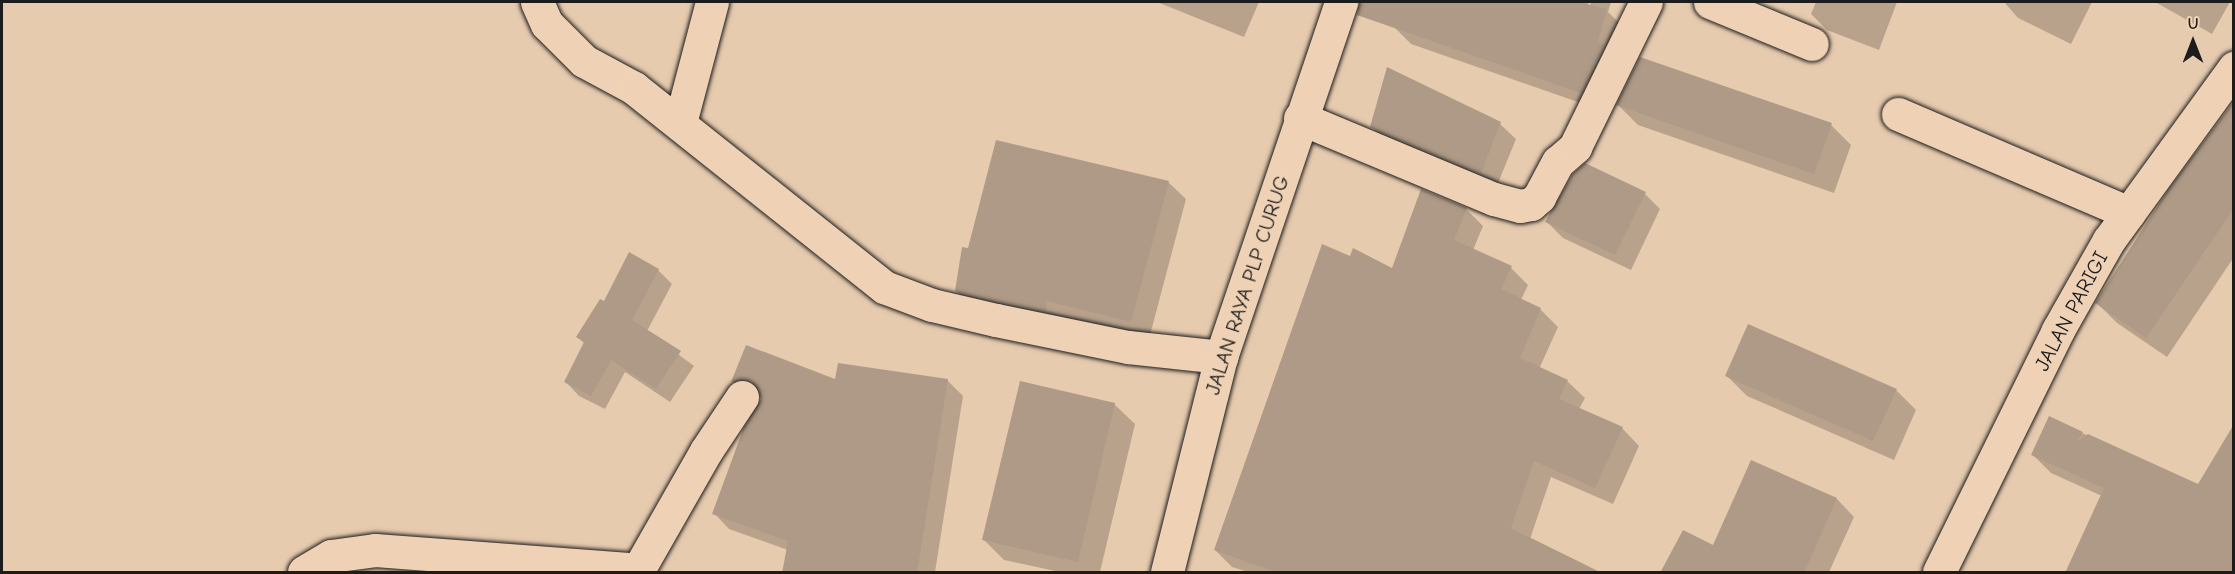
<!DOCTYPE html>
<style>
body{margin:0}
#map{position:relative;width:2235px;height:574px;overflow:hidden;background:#e7cbaf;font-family:"Comic Neue",sans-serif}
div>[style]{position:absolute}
.shadow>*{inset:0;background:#0003}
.building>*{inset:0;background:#ae9a86}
.roads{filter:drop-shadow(0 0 2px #1c1c1c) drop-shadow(0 0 2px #1c1c1c)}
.street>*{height:33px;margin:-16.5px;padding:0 16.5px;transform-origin:16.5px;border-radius:16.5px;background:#efd2b5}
.secondary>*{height:33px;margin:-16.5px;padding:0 16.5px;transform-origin:16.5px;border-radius:16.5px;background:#efd2b5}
.primary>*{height:33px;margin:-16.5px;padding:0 16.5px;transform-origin:16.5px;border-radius:16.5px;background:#efd2b5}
span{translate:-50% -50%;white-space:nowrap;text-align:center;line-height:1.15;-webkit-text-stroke:6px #efd2b5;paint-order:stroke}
.street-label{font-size:21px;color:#1c1c1c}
.frame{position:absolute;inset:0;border:3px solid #1c1c1c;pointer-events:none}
.north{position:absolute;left:2163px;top:12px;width:60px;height:60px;-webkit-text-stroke:4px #efd2b5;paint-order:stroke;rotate:0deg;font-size:16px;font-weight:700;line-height:24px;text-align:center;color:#1c1c1c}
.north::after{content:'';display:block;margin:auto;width:21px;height:27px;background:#1c1c1c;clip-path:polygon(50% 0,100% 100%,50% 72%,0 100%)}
</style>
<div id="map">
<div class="shadow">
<div style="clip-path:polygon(1157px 2px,1259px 2px,1244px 37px)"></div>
<div style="clip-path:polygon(1403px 2px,1588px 2px,1589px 12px,1591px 2px,1611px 2px,1608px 12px,1624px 28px,1598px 109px,1411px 44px,1394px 27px)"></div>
<div style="clip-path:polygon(1816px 2px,1897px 2px,1879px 50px,1827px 30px,1811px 14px)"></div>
<div style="clip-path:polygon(2004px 2px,2092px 2px,2071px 44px,2018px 18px)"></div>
<div style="clip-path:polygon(2155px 2px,2230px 2px,2212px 34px)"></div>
<div style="clip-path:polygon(1388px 69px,1500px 124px,1516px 139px,1496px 188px,1387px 142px,1372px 127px)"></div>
<div style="clip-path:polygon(1618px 105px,1831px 125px,1851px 145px,1834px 193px,1638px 125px)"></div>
<div style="clip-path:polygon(2234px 121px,2234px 257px,2167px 357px,2117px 323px,2097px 303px)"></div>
<div style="clip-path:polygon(1168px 182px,1186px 199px,1149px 339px,974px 308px,956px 291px,969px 249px)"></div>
<div style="clip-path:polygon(1645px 194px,1660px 209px,1631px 270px,1563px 238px,1547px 222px)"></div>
<div style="clip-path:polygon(1466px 209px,1483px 226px,1473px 250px,1511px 268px,1528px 285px,1521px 300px,1541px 310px,1558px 327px,1539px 369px,1567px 381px,1585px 398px,1579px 409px,1622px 428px,1639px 446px,1613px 504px,1551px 477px,1530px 539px,1574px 572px,1248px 572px,1232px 567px,1215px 550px,1350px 258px,1393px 270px)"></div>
<div style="clip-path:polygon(658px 270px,672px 284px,647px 331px,694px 366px,670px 402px,625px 372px,605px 409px,579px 396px,566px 382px,585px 344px,578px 337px,605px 304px)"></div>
<div style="clip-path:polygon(747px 347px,836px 381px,947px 380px,963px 396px,935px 572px,783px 572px,788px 550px,729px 529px,714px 513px,762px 399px,759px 393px,748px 397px,733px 382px)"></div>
<div style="clip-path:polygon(1727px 376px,1896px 390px,1916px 410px,1894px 460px,1747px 396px)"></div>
<div style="clip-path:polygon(1114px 404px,1135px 424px,1100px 572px,1060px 572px,1004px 560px,984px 540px)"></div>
<div style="clip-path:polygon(2082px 433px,2199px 485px,2234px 572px,2102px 496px,2051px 473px,2033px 455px)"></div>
<div style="clip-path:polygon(1752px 462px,1837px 499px,1854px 517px,1829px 572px,1662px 572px,1713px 547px)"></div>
</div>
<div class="building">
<div style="clip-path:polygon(1359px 2px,1579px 2px,1607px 9px,1598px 42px,1604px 44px,1581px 93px,1357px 15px)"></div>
<div style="clip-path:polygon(1640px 57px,1832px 123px,1814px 174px,1616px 105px)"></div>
<div style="clip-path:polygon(1387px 67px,1501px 122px,1481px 173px,1370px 127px)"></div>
<div style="clip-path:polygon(2234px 101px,2234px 208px,2146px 338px,2095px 303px,2168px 190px)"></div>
<div style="clip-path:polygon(996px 140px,1169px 181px,1131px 322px,1047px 301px,1046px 311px,955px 291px,962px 247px,968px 248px)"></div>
<div style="clip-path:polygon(1585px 163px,1646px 192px,1615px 255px,1545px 222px,1573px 174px)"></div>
<div style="clip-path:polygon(1421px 189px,1467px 208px,1454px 240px,1512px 266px,1501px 289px,1541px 308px,1520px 358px,1568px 380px,1559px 399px,1623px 427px,1595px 488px,1534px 461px,1511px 528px,1602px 573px,1278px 573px,1214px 550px,1322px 244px,1350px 256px,1353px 248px,1392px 268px)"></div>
<div style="clip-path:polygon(629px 252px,659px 269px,632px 320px,681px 351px,656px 389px,611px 360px,591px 396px,564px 382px,584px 342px,576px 337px,600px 299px,604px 301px)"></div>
<div style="clip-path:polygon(1748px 324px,1897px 389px,1873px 441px,1725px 376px)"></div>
<div style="clip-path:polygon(746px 345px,835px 379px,838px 363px,948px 379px,917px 573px,782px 573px,788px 541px,712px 514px,744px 427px,761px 399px,752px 381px,743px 378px,731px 382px)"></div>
<div style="clip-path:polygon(1020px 381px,1115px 403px,1078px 562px,982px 540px)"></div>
<div style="clip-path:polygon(2049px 416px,2083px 432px,2077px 442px,2088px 434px,2198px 484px,2234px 424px,2234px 573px,2065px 573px,2104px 488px,2031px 455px)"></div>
<div style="clip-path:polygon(1751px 460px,1837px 498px,1804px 573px,1660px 573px,1683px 530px,1713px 545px)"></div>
</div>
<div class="roads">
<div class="street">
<div style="left:1710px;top:2px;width:110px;rotate:22.4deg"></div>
<div style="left:1898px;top:114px;width:251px;rotate:23.2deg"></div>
<div style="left:1300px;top:118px;width:210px;rotate:22.7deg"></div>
<div style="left:1494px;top:199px;width:27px;rotate:15deg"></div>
<div style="left:1520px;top:206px;width:11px;rotate:-10deg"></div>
<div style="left:1531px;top:204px;width:11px;rotate:-41deg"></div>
<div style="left:1539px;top:197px;width:40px;rotate:-62deg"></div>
<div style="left:1558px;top:162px;width:23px;rotate:-41deg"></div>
<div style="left:1575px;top:147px;width:161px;rotate:-63.9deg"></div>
<div style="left:680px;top:123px;width:125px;rotate:-75.2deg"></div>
<div style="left:304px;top:572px;width:31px;rotate:-31deg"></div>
<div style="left:331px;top:556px;width:44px;rotate:-7.8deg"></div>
<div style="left:375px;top:550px;width:264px;rotate:4.3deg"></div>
<div style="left:637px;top:572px;width:139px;rotate:-60.3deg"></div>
<div style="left:706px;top:451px;width:65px;rotate:-56.3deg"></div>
</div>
<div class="secondary">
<div style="left:537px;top:2px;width:24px;rotate:66deg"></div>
<div style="left:547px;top:24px;width:52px;rotate:45deg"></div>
<div style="left:584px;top:61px;width:57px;rotate:28.4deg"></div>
<div style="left:634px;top:88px;width:320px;rotate:38.5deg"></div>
<div style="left:884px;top:287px;width:51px;rotate:20.6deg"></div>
<div style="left:932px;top:305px;width:66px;rotate:13.2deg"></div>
<div style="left:996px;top:320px;width:135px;rotate:11.6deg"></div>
<div style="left:1128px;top:347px;width:94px;rotate:6.1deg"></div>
<div style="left:1939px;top:572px;width:270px;rotate:-63.8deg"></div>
<div style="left:2058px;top:330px;width:103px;rotate:-60.5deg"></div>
<div style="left:2109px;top:240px;width:213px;rotate:-54deg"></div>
</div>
<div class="primary">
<div style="left:1167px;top:572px;width:222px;rotate:-75.9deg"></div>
<div style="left:1221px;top:357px;width:375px;rotate:-71.3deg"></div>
</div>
</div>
<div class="street-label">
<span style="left:1247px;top:285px;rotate:-72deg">JALAN RAYA PLP CURUG</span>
<span style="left:2071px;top:311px;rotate:-62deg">JALAN PARIGI</span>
</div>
<div class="frame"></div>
<div class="north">U</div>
</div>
